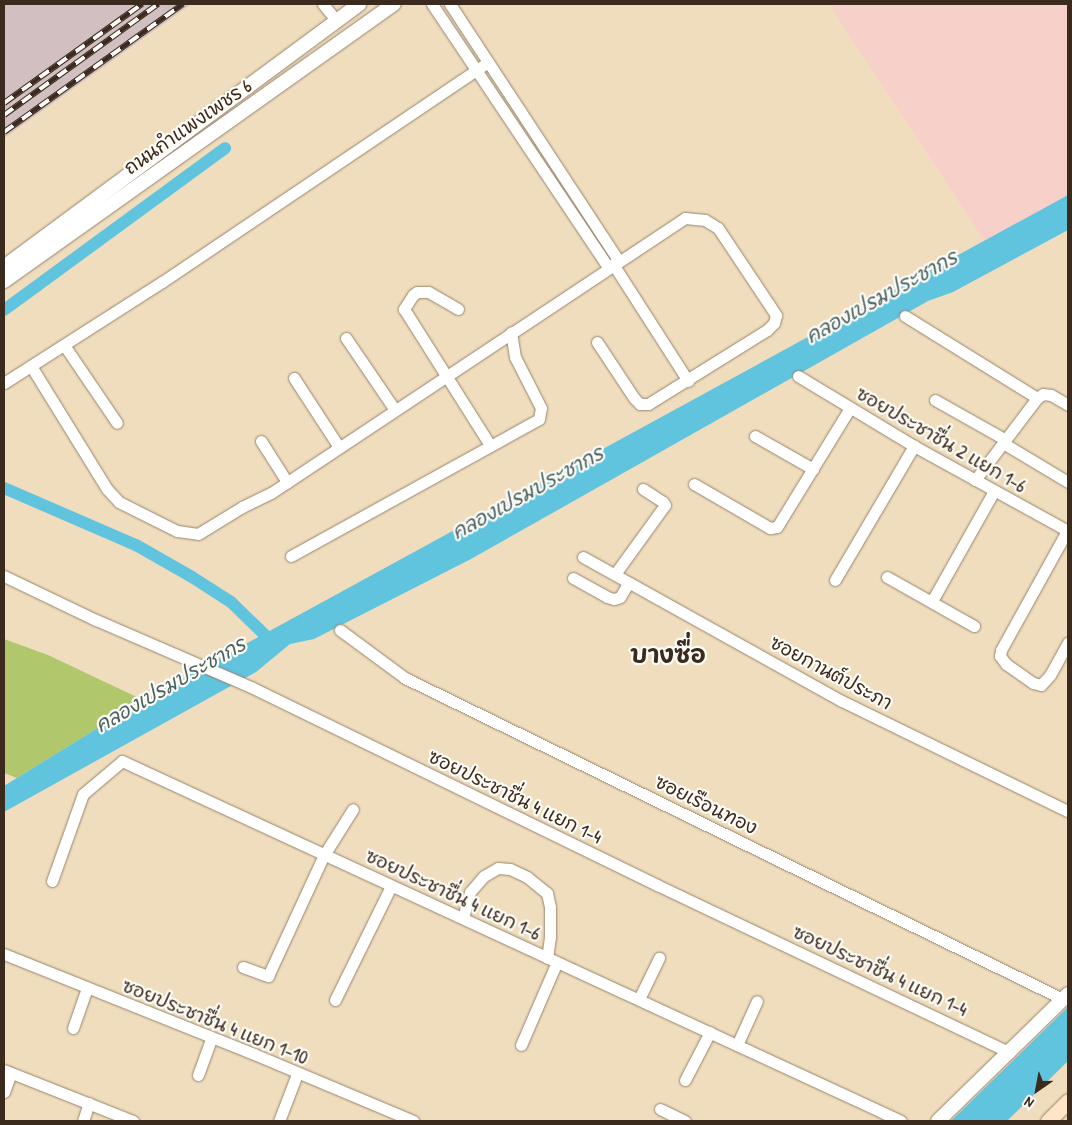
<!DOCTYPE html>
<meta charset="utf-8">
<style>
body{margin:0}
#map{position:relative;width:1072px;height:1125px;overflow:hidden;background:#f0ddbd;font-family:"Patrick Hand","Playpen Sans Thai",sans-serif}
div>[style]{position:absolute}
.built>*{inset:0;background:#f7d1c9}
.industrial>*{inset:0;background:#d2bfc1}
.green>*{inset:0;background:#b0c76c}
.water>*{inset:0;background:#60c4de}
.canal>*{height:12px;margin:-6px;padding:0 6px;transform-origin:6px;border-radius:6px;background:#60c4de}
.roads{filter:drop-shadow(0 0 1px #96846e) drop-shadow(0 0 1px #96846e)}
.minor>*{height:11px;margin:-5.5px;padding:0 5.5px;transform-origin:5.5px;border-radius:5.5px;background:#fff}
.tertiary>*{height:14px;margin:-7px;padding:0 7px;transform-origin:7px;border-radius:7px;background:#fff}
.secondary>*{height:15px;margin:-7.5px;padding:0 7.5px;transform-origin:7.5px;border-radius:7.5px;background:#fde5c5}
.rail>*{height:5.5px;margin-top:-2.75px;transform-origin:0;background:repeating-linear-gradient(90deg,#fdfcf7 0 11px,#3b2a1e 0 22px);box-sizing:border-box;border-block:1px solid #3b2a1e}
span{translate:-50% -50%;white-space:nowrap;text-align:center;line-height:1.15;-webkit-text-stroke:4.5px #fdfcf7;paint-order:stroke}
.street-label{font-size:19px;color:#3b2a1e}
.water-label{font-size:20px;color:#486061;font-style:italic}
.district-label{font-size:24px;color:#3b2a1e;font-weight:700}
.frame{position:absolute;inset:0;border:5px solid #3b2a1e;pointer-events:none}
.north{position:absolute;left:1012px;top:1065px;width:50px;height:50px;-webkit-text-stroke:4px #fdfcf7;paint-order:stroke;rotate:213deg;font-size:14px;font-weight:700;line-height:20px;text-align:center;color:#3b2a1e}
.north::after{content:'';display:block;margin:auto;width:18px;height:22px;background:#3b2a1e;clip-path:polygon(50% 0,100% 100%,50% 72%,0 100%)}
</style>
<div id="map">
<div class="built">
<div style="clip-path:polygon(829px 4px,1068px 4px,1068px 195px,985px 242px)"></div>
</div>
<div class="industrial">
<div style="clip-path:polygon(4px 4px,191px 4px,4px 138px)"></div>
</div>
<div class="green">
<div style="clip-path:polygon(4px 639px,48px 655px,143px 700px,17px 778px,4px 773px)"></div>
</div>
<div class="water">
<div style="clip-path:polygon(1068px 195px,1068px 230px,953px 292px,928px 301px,471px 559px,314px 639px,290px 644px,256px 672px,4px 812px,4px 786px,143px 700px)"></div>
<div style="clip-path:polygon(1068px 1007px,1068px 1061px,1007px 1121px,951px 1121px)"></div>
</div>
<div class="canal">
<div style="left:4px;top:310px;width:274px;rotate:-36.2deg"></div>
<div style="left:4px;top:488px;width:144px;rotate:23.4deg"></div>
<div style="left:136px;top:545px;width:64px;rotate:29.7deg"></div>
<div style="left:192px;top:577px;width:46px;rotate:32.7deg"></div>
<div style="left:231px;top:602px;width:60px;rotate:44.3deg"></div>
</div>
<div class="roads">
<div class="minor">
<div style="left:323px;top:4px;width:22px;rotate:51deg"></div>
<div style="left:432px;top:4px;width:316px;rotate:56.2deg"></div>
<div style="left:450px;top:4px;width:308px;rotate:56.7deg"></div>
<div style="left:613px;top:264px;width:139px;rotate:57.3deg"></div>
<div style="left:458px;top:309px;width:34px;rotate:-150deg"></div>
<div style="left:428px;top:292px;width:11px;rotate:180deg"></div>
<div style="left:417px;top:292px;width:5px;rotate:143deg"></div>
<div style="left:413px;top:295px;width:17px;rotate:123deg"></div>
<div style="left:404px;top:309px;width:161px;rotate:57.7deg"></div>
<div style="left:905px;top:316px;width:155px;rotate:31.8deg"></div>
<div style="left:346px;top:338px;width:87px;rotate:55.8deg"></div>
<div style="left:64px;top:345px;width:94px;rotate:55.8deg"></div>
<div style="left:31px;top:366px;width:145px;rotate:58.3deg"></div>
<div style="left:107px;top:489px;width:18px;rotate:47deg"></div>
<div style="left:119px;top:502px;width:65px;rotate:26.6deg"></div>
<div style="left:177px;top:531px;width:21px;rotate:8deg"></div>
<div style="left:198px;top:534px;width:52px;rotate:-31.5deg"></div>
<div style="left:242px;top:507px;width:32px;rotate:-26deg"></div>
<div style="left:271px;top:493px;width:497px;rotate:-33.6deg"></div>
<div style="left:685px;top:218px;width:20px;rotate:6deg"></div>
<div style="left:705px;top:220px;width:15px;rotate:32deg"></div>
<div style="left:718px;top:228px;width:105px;rotate:56.3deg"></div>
<div style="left:776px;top:315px;width:8px;rotate:104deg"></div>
<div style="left:774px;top:323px;width:10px;rotate:135deg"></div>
<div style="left:767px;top:330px;width:140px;rotate:148.1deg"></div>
<div style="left:648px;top:404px;width:8px;rotate:180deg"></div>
<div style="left:640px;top:404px;width:8px;rotate:-135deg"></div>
<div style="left:634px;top:398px;width:67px;rotate:-123.5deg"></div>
<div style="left:798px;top:376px;width:135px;rotate:31.1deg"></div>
<div style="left:914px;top:446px;width:176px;rotate:28.9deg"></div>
<div style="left:294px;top:378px;width:82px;rotate:56.9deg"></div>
<div style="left:4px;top:383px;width:188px;rotate:-32.6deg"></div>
<div style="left:162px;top:282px;width:393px;rotate:-34deg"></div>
<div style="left:935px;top:400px;width:81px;rotate:29.4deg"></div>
<div style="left:755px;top:436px;width:67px;rotate:29.6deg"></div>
<div style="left:261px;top:441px;width:49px;rotate:57.6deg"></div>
<div style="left:1003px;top:443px;width:76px;rotate:31deg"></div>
<div style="left:975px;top:480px;width:103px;rotate:-52.9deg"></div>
<div style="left:1037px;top:398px;width:7px;rotate:-34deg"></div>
<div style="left:1043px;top:394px;width:8px;rotate:7deg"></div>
<div style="left:1051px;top:395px;width:20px;rotate:30deg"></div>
<div style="left:694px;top:484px;width:88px;rotate:30.1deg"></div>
<div style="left:770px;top:528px;width:7px;rotate:-8deg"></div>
<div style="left:777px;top:527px;width:140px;rotate:-58.5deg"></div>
<div style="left:1067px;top:531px;width:136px;rotate:119deg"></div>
<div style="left:1001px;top:650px;width:6px;rotate:99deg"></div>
<div style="left:1000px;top:656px;width:10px;rotate:53deg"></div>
<div style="left:1006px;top:664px;width:33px;rotate:35deg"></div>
<div style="left:1033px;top:683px;width:8px;rotate:14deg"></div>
<div style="left:1041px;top:685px;width:13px;rotate:-48deg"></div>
<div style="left:1050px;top:675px;width:37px;rotate:-61deg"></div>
<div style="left:291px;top:556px;width:283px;rotate:-28.9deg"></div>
<div style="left:539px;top:419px;width:11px;rotate:-80deg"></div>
<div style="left:541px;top:408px;width:57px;rotate:-117deg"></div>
<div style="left:515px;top:357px;width:25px;rotate:-99deg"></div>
<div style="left:583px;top:557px;width:296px;rotate:29.1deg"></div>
<div style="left:842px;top:701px;width:251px;rotate:26deg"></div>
<div style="left:615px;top:574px;width:85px;rotate:-54.1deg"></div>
<div style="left:665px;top:505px;width:4px;rotate:-124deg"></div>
<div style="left:663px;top:502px;width:24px;rotate:-147deg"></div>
<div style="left:4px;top:576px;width:102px;rotate:25.6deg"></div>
<div style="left:96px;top:620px;width:169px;rotate:23.4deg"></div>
<div style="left:251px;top:687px;width:452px;rotate:26deg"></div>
<div style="left:657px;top:885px;width:390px;rotate:25.4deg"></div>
<div style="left:887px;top:577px;width:100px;rotate:29.4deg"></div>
<div style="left:573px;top:578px;width:39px;rotate:29deg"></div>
<div style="left:607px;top:597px;width:7px;rotate:16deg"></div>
<div style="left:614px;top:599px;width:6px;rotate:-18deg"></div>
<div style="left:620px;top:597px;width:17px;rotate:-59deg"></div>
<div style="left:835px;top:580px;width:156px;rotate:-59.5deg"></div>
<div style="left:932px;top:601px;width:126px;rotate:-60.6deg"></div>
<div style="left:340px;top:630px;width:81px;rotate:36.4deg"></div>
<div style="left:405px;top:678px;width:732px;rotate:26.01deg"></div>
<div style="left:52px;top:881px;width:92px;rotate:-70.4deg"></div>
<div style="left:83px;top:794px;width:51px;rotate:-40.2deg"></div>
<div style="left:122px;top:761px;width:858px;rotate:24.8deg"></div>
<div style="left:463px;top:918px;width:27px;rotate:-75deg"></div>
<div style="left:470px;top:892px;width:21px;rotate:-49deg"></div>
<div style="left:484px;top:876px;width:16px;rotate:-30deg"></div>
<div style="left:498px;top:868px;width:12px;rotate:5deg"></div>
<div style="left:510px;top:869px;width:19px;rotate:25deg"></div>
<div style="left:527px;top:877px;width:26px;rotate:39deg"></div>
<div style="left:547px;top:893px;width:14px;rotate:78deg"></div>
<div style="left:550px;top:907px;width:30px;rotate:90deg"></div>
<div style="left:550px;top:937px;width:21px;rotate:98deg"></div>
<div style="left:4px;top:954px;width:269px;rotate:21.8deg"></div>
<div style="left:254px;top:1054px;width:173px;rotate:22.8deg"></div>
<div style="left:243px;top:967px;width:27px;rotate:20deg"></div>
<div style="left:268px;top:976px;width:133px;rotate:-65.2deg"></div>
<div style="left:324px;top:855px;width:54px;rotate:-57.8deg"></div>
<div style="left:639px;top:999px;width:46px;rotate:-64deg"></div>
<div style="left:335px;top:1000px;width:127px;rotate:-63.8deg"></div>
<div style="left:73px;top:1028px;width:42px;rotate:-70.7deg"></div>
<div style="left:521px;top:1045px;width:90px;rotate:-66.6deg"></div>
<div style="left:737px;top:1045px;width:48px;rotate:-65.6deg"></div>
<div style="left:4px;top:1070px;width:139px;rotate:21.6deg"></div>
<div style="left:198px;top:1075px;width:38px;rotate:-70deg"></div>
<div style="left:685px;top:1080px;width:54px;rotate:-62.5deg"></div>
<div style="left:4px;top:1092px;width:20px;rotate:-70deg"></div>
<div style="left:660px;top:1109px;width:28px;rotate:26deg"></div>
<div style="left:83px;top:1121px;width:19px;rotate:-72deg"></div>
<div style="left:279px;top:1121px;width:50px;rotate:-69deg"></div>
</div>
<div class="tertiary">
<div style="left:4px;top:267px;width:442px;rotate:-36.5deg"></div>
<div style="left:4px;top:281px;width:478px;rotate:-35.4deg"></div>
<div style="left:938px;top:1121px;width:182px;rotate:-44.3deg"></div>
</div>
<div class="secondary">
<div style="left:1048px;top:1121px;width:28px;rotate:-45deg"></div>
</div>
</div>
<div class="rail">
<div style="left:4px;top:103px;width:170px;rotate:-35.7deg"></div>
<div style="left:4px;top:115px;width:190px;rotate:-35.8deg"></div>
<div style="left:4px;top:132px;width:220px;rotate:-35.6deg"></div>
</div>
<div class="street-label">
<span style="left:188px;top:127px;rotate:-35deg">ถนนกำแพงเพชร 6</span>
<span style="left:941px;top:440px;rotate:30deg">ซอยประชาชื่น 2 แยก 1-6</span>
<span style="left:831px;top:673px;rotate:28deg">ซอยกานต์ประภา</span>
<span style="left:515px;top:797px;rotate:26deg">ซอยประชาชื่น 4 แยก 1-4</span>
<span style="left:706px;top:805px;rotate:26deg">ซอยเรือนทอง</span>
<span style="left:453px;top:895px;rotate:25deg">ซอยประชาชื่น 4 แยก 1-6</span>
<span style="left:880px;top:971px;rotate:25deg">ซอยประชาชื่น 4 แยก 1-4</span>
<span style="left:215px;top:1022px;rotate:22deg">ซอยประชาชื่น 4 แยก 1-10</span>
</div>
<div class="water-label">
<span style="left:881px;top:296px;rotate:-29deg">คลองเปรมประชากร</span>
<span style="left:527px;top:492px;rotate:-29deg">คลองเปรมประชากร</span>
<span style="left:170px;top:684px;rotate:-30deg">คลองเปรมประชากร</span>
</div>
<div class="district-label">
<span style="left:668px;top:655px">บางซื่อ</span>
</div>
<div class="frame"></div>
<div class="north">N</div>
</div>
